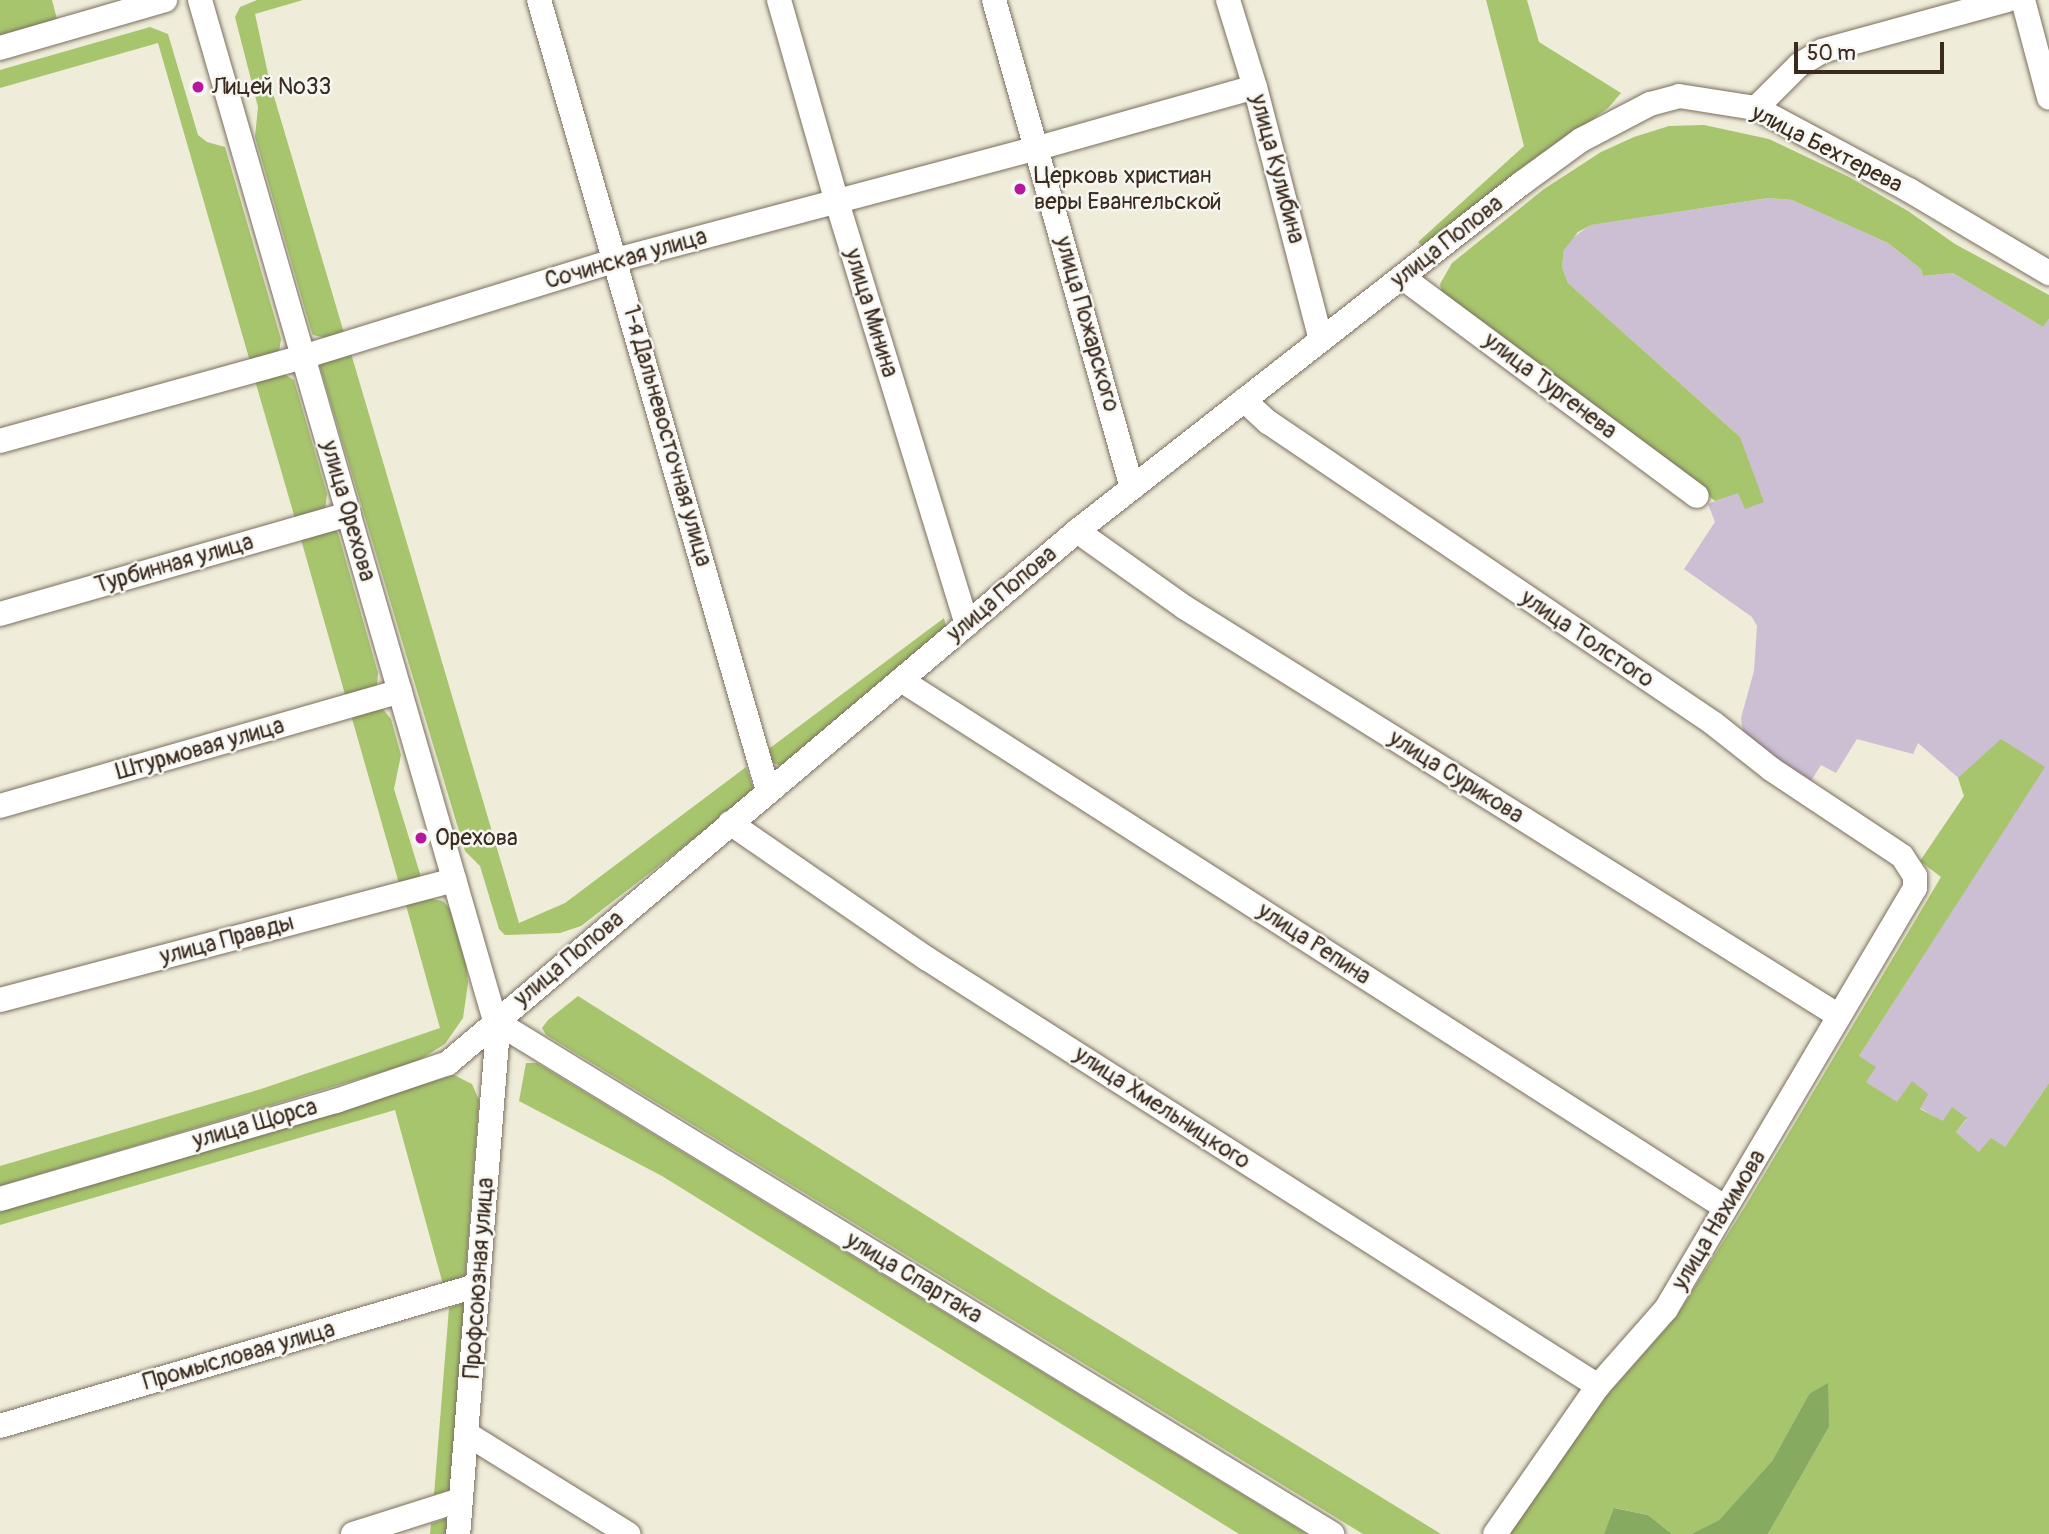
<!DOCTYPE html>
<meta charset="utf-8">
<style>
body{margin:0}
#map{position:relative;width:2049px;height:1534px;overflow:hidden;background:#efecd9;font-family:Pangolin,sans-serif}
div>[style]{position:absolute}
.industrial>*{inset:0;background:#ccbed3}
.green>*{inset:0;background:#a7c56d}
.forest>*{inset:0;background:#85aa60}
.roads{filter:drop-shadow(0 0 2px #7a6e5f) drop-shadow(0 0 2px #7a6e5f)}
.minor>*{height:24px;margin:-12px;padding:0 12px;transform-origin:12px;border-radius:12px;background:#fff}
.dots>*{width:19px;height:19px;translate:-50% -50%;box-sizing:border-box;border:4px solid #f6f6f2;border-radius:50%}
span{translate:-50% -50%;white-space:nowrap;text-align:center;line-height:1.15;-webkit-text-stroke:5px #f6f6f2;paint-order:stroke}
.poi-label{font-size:23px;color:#3b2a1e}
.left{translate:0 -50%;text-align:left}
.street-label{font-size:23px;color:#3b2a1e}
.scale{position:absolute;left:1794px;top:42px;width:150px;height:32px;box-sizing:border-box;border:4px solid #3b2a1e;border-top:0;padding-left:9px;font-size:21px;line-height:24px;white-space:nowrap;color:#3b2a1e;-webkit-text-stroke:5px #f6f6f2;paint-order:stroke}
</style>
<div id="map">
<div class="industrial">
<div style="clip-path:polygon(1768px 198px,1792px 200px,1888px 243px,1921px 269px,1923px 276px,1953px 273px,2043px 327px,2049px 319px,2049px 1083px,2005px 1147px,1979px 1152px,1956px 1132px,1967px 1119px,1943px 1122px,1920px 1108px,1912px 1082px,1897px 1103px,1866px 1082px,1859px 1056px,2044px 767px,1962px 781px,1918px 743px,1913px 754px,1857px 739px,1836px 773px,1821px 765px,1811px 781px,1753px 746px,1743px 733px,1741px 718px,1754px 671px,1757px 626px,1752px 617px,1684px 569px,1715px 522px,1708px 504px,1738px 492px,1740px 437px,1568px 283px,1562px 267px,1564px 250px,1570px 240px,1590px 225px)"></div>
</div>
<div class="green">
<div style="clip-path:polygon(0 0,52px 0,58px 23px,0 50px)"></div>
<div style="clip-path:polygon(257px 0,303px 0,255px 14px,270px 83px,344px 333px,326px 338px,313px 335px,311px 330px,255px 137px,258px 107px,235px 17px,240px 7px)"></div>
<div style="clip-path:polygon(1486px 0,1527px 0,1539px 42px,1621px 93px,1609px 107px,1423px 247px,1418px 242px,1524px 146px)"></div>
<div style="clip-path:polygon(150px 27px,168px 34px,198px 135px,207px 142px,225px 147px,281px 339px,279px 352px,251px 365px,158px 43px,0 88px,0 70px)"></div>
<div style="clip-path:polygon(1704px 125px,1769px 139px,1849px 177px,1908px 211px,1955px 244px,2049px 295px,2049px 319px,2043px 327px,1953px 273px,1923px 276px,1921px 269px,1888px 243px,1792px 200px,1768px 198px,1591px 225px,1578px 232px,1564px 250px,1562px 267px,1568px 283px,1740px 437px,1764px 502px,1745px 509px,1738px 493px,1715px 501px,1442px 294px,1440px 284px,1452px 263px,1544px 189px,1601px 152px,1634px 137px,1669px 126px)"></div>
<div style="clip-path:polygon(350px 350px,519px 923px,565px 903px,746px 767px,753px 787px,749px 796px,581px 926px,560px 933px,505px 935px,499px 929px,480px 866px,465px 851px,320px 367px,323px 360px)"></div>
<div style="clip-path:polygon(279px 371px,294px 380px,327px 494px,325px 511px,296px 522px,254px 377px)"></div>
<div style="clip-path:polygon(333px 529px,338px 533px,378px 673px,377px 686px,346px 698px,300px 536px)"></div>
<div style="clip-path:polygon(944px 618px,946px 627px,781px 766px,771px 762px,766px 751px)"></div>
<div style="clip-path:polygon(381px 707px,391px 719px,401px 755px,394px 789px,421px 877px,400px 887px,351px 715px)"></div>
<div style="clip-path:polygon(2001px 739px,2045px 767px,1859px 1056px,1876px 1067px,1866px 1082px,1897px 1102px,1912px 1081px,1928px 1094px,1920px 1109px,1943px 1121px,1952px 1107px,1967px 1118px,1956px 1132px,1979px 1152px,1991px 1138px,2005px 1147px,2049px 1083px,2049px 1534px,1768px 1534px,1829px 1427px,1809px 1394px,1772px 1461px,1719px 1520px,1691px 1534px,1672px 1534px,1648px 1515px,1615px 1508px,1604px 1534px,1508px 1534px,1602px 1401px,1676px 1317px,1746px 1205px,1941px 877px,1920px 861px,1964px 796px,1958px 778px)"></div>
<div style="clip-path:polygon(431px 899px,443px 901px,452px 911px,465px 951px,468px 983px,463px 1018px,445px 1044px,416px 1062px,0 1186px,0 1166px,261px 1089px,440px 1028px,406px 905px)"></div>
<div style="clip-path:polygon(578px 996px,1049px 1293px,1441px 1534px,1363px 1534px,546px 1035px,542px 1028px,548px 1020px)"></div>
<div style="clip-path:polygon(526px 1063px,537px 1063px,1307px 1534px,1239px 1534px,662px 1176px,519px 1101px)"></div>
<div style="clip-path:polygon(454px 1075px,472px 1084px,479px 1100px,465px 1282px,444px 1288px,395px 1110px,0 1225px,0 1210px)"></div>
<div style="clip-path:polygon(467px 1302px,450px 1490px,434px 1495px,449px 1308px)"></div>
<div style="clip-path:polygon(447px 1518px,446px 1534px,430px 1534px,431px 1524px)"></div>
</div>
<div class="forest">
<div style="clip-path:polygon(1828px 1383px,1829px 1427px,1768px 1534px,1691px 1534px,1719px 1520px,1772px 1461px,1809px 1394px)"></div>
<div style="clip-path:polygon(1614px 1508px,1648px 1515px,1672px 1534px,1604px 1534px)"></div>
</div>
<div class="roads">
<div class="minor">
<div style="left:200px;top:0;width:1063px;rotate:73.88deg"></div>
<div style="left:495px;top:1021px;width:20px;rotate:84deg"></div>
<div style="left:497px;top:1041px;width:495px;rotate:94.5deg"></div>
<div style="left:539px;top:0;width:823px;rotate:73.85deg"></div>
<div style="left:779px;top:0;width:210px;rotate:74deg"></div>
<div style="left:837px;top:202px;width:442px;rotate:72.9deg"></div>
<div style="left:994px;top:0;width:507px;rotate:74.21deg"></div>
<div style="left:1228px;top:0;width:91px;rotate:72.8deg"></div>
<div style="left:1255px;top:87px;width:261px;rotate:75.4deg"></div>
<div style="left:2023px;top:0;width:101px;rotate:75.1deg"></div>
<div style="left:0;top:48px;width:172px;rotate:-16.2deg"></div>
<div style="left:1756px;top:108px;width:61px;rotate:-45deg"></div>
<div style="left:1799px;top:65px;width:27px;rotate:-31deg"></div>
<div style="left:1822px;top:51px;width:192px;rotate:-15.4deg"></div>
<div style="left:1402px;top:277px;width:367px;rotate:36.6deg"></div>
<div style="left:1244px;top:400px;width:33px;rotate:43deg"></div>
<div style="left:1268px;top:422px;width:537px;rotate:34.07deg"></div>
<div style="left:1713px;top:723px;width:74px;rotate:38.4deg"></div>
<div style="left:1771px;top:769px;width:157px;rotate:33.6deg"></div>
<div style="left:1902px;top:856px;width:24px;rotate:57deg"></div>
<div style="left:1915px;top:876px;width:12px;rotate:90deg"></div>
<div style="left:1915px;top:888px;width:489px;rotate:120.6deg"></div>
<div style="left:1666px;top:1309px;width:103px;rotate:131.4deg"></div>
<div style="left:1598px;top:1386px;width:180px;rotate:124.8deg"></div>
<div style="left:0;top:441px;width:314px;rotate:-15.5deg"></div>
<div style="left:303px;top:357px;width:328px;rotate:-17.2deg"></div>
<div style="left:616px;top:260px;width:437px;rotate:-14.9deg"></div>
<div style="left:1038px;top:148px;width:225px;rotate:-15.7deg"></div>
<div style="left:1077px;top:531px;width:131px;rotate:35.4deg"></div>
<div style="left:1184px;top:607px;width:772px;rotate:31.98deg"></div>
<div style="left:0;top:614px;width:363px;rotate:-16deg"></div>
<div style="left:901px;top:680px;width:979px;rotate:32.62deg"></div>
<div style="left:0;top:806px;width:416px;rotate:-16deg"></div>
<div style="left:730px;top:823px;width:238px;rotate:34.6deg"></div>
<div style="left:926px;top:958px;width:797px;rotate:32.49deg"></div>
<div style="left:0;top:1000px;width:470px;rotate:-14.8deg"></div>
<div style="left:495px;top:1021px;width:982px;rotate:31.5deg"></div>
<div style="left:0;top:1199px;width:350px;rotate:-16.3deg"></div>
<div style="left:336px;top:1101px;width:118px;rotate:-18.7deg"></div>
<div style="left:448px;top:1063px;width:824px;rotate:-40.22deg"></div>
<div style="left:1077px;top:531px;width:565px;rotate:-38.03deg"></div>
<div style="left:1522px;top:183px;width:73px;rotate:-36.1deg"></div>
<div style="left:1581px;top:140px;width:78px;rotate:-27.6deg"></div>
<div style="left:1650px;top:104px;width:30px;rotate:-15deg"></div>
<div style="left:1679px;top:96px;width:78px;rotate:8.9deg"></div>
<div style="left:1756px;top:108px;width:174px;rotate:28.2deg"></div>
<div style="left:1909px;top:190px;width:163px;rotate:30.7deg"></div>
<div style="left:0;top:1426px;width:497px;rotate:-16.4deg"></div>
<div style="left:467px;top:1434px;width:190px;rotate:31.8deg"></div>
<div style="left:353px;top:1534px;width:112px;rotate:-17.6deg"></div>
</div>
</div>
<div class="dots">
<div style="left:198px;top:87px;background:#b5179e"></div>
<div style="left:1020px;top:189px;background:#b5179e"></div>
<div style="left:421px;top:838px;background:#b5179e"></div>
</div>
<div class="poi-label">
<span class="left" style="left:212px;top:87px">Лицей №33</span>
<span class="left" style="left:1034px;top:189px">Церковь христиан<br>веры Евангельской</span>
<span class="left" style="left:435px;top:838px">Орехова</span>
</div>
<div class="street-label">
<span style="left:1827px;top:149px;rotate:27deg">улица Бехтерева</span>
<span style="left:1277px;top:169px;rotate:75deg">улица Кулибина</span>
<span style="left:1447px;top:242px;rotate:-38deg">улица Попова</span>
<span style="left:626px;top:259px;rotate:-16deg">Сочинская улица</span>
<span style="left:871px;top:313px;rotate:73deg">улица Минина</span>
<span style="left:1087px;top:324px;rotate:74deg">улица Пожарского</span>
<span style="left:1550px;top:386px;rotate:37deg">улица Тургенева</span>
<span style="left:667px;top:436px;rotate:74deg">1-я Дальневосточная улица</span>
<span style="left:348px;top:511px;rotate:74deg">улица Орехова</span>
<span style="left:174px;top:564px;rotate:-16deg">Турбинная улица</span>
<span style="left:1002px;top:594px;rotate:-40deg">улица Попова</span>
<span style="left:1587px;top:639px;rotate:34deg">улица Толстого</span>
<span style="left:200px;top:749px;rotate:-16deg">Штурмовая улица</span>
<span style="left:1456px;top:777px;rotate:32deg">улица Сурикова</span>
<span style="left:227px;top:940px;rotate:-15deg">улица Правды</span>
<span style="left:1314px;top:944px;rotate:33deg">улица Репина</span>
<span style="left:569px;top:959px;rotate:-40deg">улица Попова</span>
<span style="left:1162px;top:1108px;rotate:33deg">улица Хмельницкого</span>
<span style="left:255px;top:1124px;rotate:-16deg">улица Щорса</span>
<span style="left:1719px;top:1220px;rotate:-59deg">улица Нахимова</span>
<span style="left:479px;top:1278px;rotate:-86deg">Профсоюзная улица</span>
<span style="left:914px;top:1278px;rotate:31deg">улица Спартака</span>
<span style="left:239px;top:1356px;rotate:-16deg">Промысловая улица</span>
</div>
<div class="scale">50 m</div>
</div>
